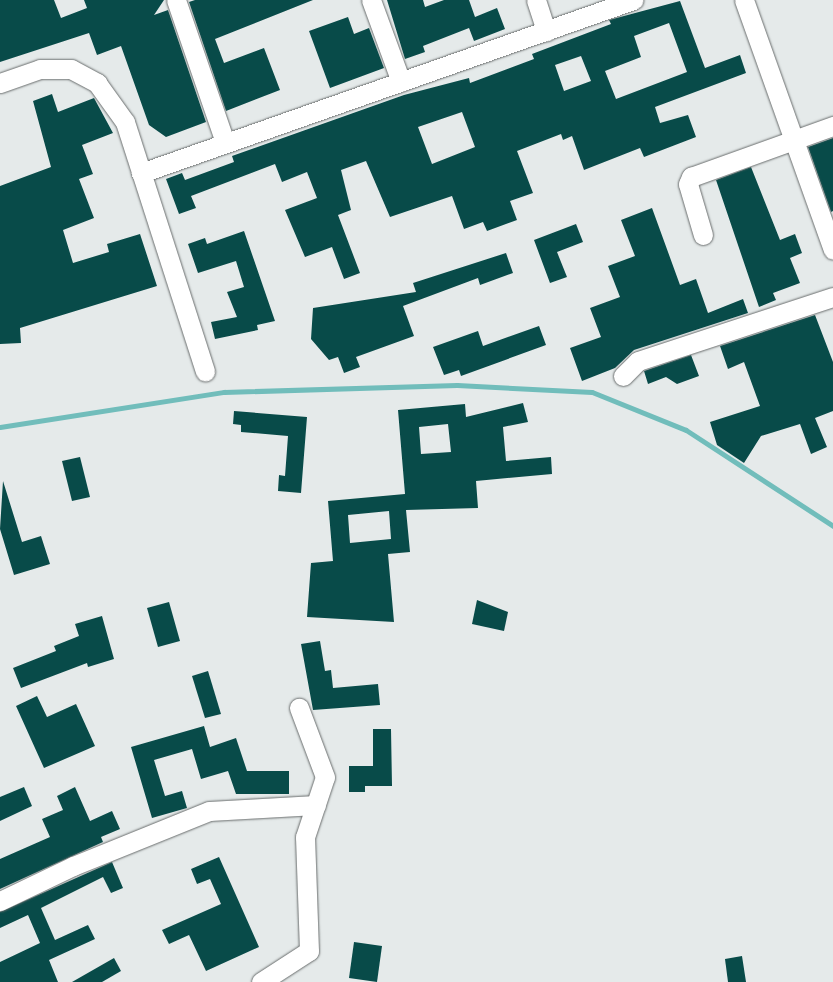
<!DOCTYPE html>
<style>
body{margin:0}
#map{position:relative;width:833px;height:982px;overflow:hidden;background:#e5eaea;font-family:"Fira Sans Condensed",sans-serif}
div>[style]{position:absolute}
.stream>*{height:5px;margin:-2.5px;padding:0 2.5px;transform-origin:2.5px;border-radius:2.5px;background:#71bdbb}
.building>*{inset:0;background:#084b49}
.roads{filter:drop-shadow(0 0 1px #696d6d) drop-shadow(0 0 1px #696d6d)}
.minor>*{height:19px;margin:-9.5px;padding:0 9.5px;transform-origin:9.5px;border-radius:9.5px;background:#fff}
span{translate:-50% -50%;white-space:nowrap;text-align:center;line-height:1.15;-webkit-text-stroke:5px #e5eaea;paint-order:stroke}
</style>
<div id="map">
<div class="stream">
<div style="left:0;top:427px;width:227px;rotate:-8.9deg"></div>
<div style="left:224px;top:392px;width:233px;rotate:-1.7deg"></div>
<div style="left:457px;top:385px;width:135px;rotate:3deg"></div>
<div style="left:592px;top:392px;width:101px;rotate:22deg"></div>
<div style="left:686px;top:430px;width:176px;rotate:33.1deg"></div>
</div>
<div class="building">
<div style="clip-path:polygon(0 0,54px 0,61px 18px,87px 8px,84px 0,164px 0,154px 15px,168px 10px,206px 122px,166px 137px,149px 125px,121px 46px,97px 55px,89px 33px,0 62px)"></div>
<div style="clip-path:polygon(195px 0,313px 0,215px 39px,224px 63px,264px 48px,280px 90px,226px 111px,189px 2px)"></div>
<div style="clip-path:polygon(387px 0,423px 0,425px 7px,444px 0,469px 0,475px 17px,497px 8px,505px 29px,474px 41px,469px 28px,423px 46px,425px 52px,405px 59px)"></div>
<div style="clip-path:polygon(evenodd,680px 1px,705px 68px,740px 55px,746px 73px,655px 107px,660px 123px,688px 115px,696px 137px,644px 157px,640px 148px,584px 170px,572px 136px,563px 140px,561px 134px,517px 151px,533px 193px,510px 201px,517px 220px,487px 231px,483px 222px,464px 229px,452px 196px,390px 217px,366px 161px,341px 170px,351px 210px,338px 215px,360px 273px,344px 279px,332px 247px,305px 257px,285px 210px,317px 198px,307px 172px,282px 182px,275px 164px,191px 196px,196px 208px,179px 214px,166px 179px,182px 173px,185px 180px,234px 162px,232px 156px,404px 95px,469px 78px,470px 83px,534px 59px,532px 54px,611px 24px,609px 20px,680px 1px,669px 23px,687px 72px,616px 99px,605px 71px,641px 57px,634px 36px,669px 23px,680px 1px,581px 56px,591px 81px,564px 91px,555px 65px,581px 56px,680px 1px,462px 112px,475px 147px,432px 164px,418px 127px,462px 112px)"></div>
<div style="clip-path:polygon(348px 17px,354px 34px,369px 28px,384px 68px,330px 88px,309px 31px)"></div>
<div style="clip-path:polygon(52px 94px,58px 112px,94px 98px,113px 133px,82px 145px,93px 174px,79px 179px,94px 218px,63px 230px,73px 263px,109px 252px,107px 244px,140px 234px,157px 286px,20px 328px,21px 343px,0 344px,0 186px,51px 167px,33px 101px)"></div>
<div style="clip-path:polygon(833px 138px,833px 211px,831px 212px,808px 147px)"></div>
<div style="clip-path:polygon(751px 167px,780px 240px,795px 234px,802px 253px,790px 258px,800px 283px,773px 293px,776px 300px,759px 307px,716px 180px)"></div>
<div style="clip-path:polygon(652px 208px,680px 285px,696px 279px,708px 313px,743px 299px,748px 313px,634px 350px,615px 368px,582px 381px,570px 348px,601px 337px,590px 308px,620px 297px,608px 266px,635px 256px,621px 220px)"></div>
<div style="clip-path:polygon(576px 224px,583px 242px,557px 252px,567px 277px,550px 283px,534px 240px)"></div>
<div style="clip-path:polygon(244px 231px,275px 321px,257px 325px,258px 330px,215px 339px,211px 322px,237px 317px,227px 292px,244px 287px,236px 261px,198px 273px,188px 244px,205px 238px,207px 244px)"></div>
<div style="clip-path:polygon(506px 253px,513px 273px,480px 285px,478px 278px,403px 306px,414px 336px,356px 357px,360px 367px,344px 373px,338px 357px,329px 360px,311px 339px,313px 308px,416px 292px,413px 283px)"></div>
<div style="clip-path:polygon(815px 315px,833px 362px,833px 411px,815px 418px,827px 447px,811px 454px,800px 424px,761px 436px,744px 463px,717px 445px,710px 422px,760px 406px,744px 362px,728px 369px,720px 346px)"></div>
<div style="clip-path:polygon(539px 326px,546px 345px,461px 376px,459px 370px,444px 375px,433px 347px,478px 331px,483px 346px)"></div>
<div style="clip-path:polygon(691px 355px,699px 376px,677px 384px,666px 377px,648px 384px,644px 371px)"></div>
<div style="clip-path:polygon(evenodd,523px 403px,528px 422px,503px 427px,506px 461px,551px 457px,552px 474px,476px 481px,478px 508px,406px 510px,410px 552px,388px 554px,394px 622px,307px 617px,311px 563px,333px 561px,328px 501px,405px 494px,398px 410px,465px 404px,466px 417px,523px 403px,448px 424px,451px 452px,421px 454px,419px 427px,448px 424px,523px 403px,389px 511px,391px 539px,350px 543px,348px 515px,389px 511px)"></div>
<div style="clip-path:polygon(234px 411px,307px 417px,301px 493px,278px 491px,279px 475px,285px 476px,288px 436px,241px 432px,241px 425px,233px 424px)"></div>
<div style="clip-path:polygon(80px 457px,90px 497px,72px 501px,62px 461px)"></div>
<div style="clip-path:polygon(3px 481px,22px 542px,41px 536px,50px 564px,14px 575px,0 529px)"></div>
<div style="clip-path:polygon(477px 600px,508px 612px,504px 631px,472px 624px)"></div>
<div style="clip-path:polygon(169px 602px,180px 641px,158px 647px,147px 608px)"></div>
<div style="clip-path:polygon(102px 616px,114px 659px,88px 667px,87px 663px,21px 688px,13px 668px,56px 651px,54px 646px,79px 636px,75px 624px)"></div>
<div style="clip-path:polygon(320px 641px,325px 671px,331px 670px,333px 688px,378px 684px,380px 705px,313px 710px,301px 644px)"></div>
<div style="clip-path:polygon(208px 671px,221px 714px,205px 718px,192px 676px)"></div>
<div style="clip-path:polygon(37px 696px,47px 717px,76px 704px,95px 746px,44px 768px,16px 706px)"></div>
<div style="clip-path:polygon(204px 726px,210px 747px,236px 738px,247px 771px,289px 771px,289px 794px,236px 794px,228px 771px,201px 779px,192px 749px,154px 760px,165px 796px,182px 791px,187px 808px,152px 818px,131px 747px)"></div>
<div style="clip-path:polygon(373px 729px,391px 729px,392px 786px,365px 786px,365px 792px,349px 792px,349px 766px,373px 766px)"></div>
<div style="clip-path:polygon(24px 787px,32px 806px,0 821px,0 797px)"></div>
<div style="clip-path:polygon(75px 787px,90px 821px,112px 811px,120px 829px,101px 837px,103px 842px,0 889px,0 859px,50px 837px,42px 819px,63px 810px,57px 796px)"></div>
<div style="clip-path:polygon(219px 857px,259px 947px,206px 971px,189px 935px,169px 944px,162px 930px,221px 904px,210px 879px,197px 884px,191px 869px)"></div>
<div style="clip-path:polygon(112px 862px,123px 888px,111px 893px,103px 877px,41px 908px,55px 940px,88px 925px,95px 939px,49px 960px,58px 982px,0 982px,0 962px,40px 943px,28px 915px,0 928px,0 912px)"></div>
<div style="clip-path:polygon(354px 942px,382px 946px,377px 982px,349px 978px)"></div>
<div style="clip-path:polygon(742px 956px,746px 982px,728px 982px,725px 959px)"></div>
<div style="clip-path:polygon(114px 958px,121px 971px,102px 982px,72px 982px)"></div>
</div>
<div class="roads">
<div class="minor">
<div style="left:176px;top:0;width:150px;rotate:71deg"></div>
<div style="left:371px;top:0;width:87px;rotate:69.9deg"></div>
<div style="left:536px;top:0;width:33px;rotate:72deg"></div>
<div style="left:744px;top:0;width:265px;rotate:70.4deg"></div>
<div style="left:0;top:83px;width:42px;rotate:-19.3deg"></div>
<div style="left:40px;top:69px;width:31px"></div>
<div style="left:71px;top:69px;width:30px;rotate:28deg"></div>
<div style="left:97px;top:83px;width:48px;rotate:54.3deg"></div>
<div style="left:125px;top:122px;width:262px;rotate:72.2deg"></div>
<div style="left:141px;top:173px;width:522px;rotate:-19.37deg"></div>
<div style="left:703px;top:235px;width:53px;rotate:-106.4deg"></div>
<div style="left:688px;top:184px;width:8px;rotate:-67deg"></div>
<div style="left:691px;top:177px;width:151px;rotate:-19.8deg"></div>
<div style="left:623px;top:376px;width:21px;rotate:-45deg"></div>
<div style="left:638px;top:361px;width:205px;rotate:-18.2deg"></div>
<div style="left:0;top:901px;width:81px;rotate:-25.6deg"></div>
<div style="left:73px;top:866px;width:147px;rotate:-22deg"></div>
<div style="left:209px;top:811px;width:107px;rotate:-3.2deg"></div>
<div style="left:261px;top:982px;width:57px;rotate:-32.9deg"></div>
<div style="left:309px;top:951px;width:114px;rotate:-92deg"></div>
<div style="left:305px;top:837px;width:63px;rotate:-71.6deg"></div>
<div style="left:325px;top:777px;width:74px;rotate:-110.6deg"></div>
</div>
</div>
</div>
